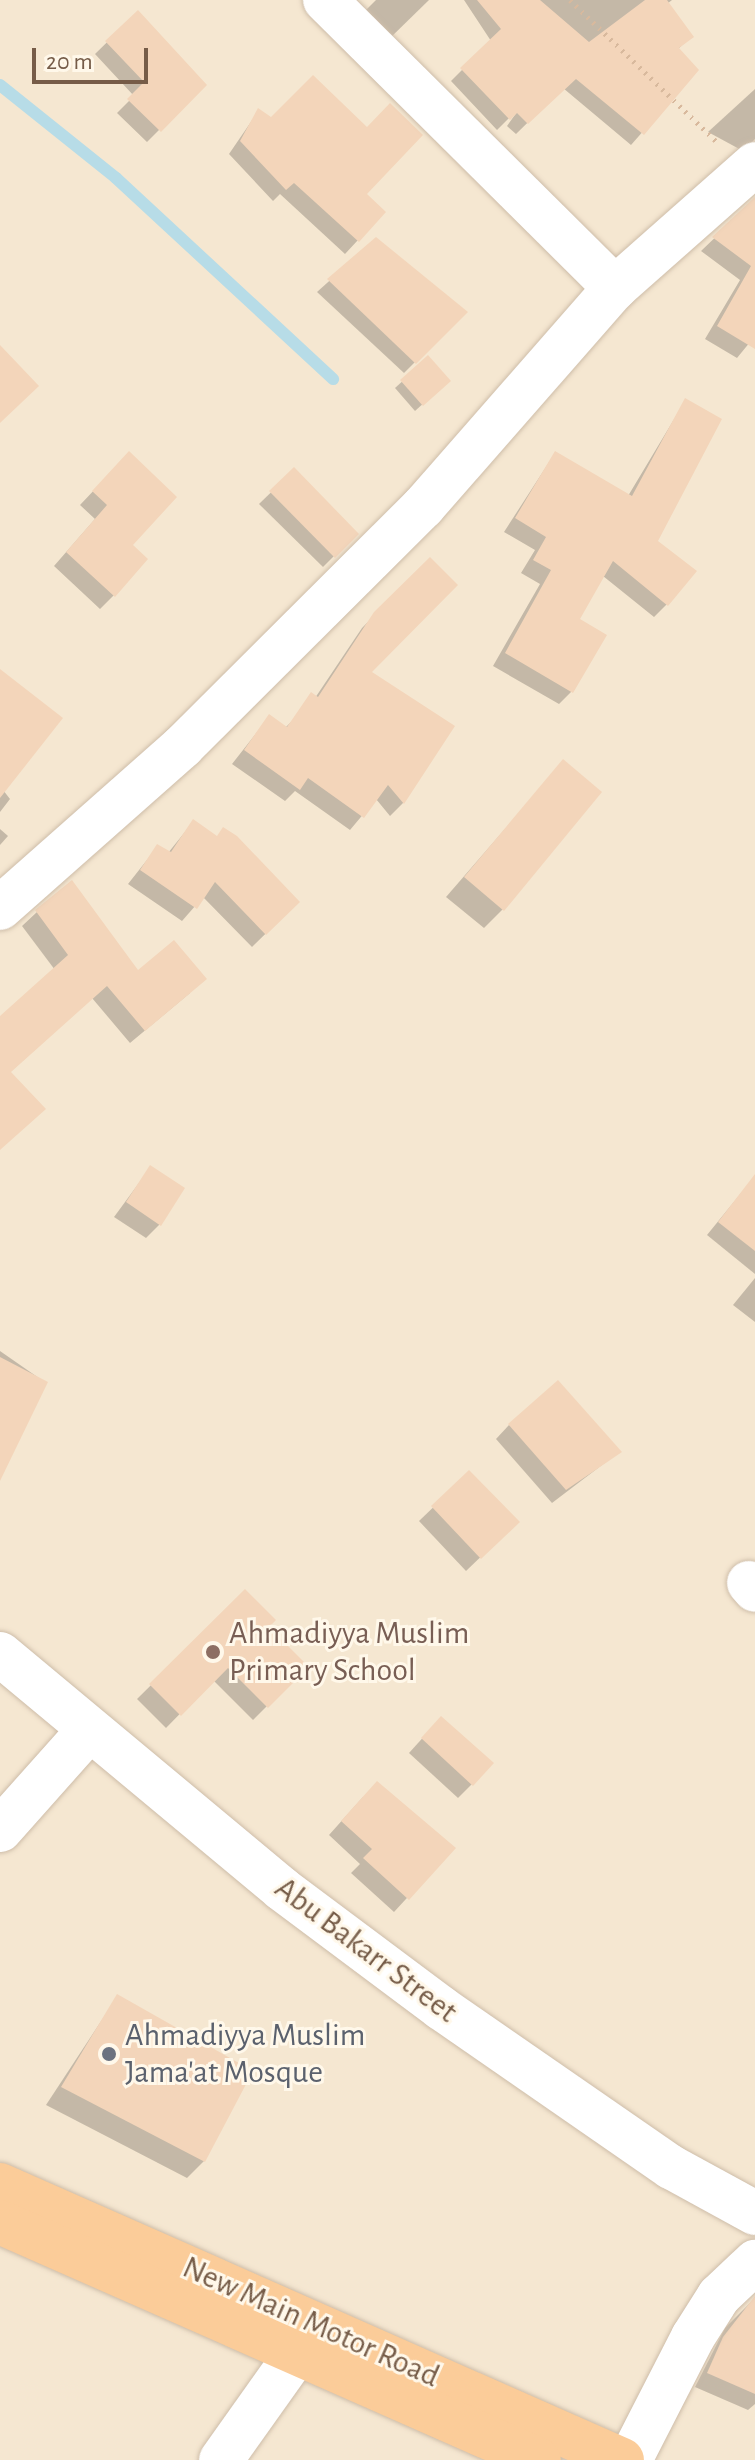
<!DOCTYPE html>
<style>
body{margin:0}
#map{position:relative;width:755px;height:2460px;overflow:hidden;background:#fdf5e3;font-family:"Alegreya Sans",sans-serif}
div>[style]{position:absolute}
.residential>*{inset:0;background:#f5e7d1}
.shadow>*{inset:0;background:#0003}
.stream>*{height:12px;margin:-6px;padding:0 6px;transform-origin:6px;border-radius:6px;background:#b7dce7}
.building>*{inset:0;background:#f3d5ba}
.path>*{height:5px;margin-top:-2.5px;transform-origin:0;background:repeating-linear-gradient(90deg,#d8b99d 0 2px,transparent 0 8px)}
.roads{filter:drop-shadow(0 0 2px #cebda9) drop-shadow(0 0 2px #cebda9)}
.minor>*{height:44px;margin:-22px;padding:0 22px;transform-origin:22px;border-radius:22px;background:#fff}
.tertiary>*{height:44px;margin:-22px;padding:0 22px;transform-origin:22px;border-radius:22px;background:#fff}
.trunk>*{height:44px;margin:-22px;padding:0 22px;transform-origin:22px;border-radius:22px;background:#fbcc99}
.dots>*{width:22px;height:22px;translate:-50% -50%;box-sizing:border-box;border:4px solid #fff8ea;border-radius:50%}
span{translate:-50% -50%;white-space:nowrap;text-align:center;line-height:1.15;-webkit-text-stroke:6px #fff8ea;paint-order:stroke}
.education-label{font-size:32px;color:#785e54}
.left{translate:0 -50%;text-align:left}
.street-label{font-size:32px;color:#765c48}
.worship-label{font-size:32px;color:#5b616d}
.scale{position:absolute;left:32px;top:48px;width:116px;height:36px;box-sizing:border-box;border:4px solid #765c48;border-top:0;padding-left:10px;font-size:24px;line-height:28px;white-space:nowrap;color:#765c48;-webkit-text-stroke:6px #fff8ea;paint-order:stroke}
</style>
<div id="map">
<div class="residential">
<div style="clip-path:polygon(0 0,755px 0,755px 2460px,0 2460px)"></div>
</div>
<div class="shadow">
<div style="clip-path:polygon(376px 0,429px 0,386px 42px,361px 15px)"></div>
<div style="clip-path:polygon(464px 0,672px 0,667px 4px,692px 36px,677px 50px,697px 70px,631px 145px,563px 88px,516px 134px,507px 126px,522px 105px,497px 130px,451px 81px,491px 41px)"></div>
<div style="clip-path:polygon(138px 12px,204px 85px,147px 142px,117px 113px,134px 96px,95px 54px)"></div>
<div style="clip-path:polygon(755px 89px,755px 139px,743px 151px,708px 132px)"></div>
<div style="clip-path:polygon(259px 110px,384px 212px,345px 254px,280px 194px,273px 201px,229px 154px)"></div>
<div style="clip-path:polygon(748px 206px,755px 211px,755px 336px,737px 358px,705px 339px,740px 280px,701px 251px)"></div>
<div style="clip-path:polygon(376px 239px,465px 312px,404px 373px,317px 292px)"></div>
<div style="clip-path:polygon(428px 358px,448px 381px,415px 411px,395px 388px)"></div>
<div style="clip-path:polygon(685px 401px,655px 542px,667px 604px,654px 617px,603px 576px,578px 620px,572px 691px,559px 704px,493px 666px,540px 584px,521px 573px,535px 550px,504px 532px,555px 453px,628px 496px)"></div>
<div style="clip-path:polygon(115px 468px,130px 545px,114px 595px,100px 609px,54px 566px,95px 519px,80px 505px)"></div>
<div style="clip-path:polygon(294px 470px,356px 534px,323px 567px,259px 504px)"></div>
<div style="clip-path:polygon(430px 559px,369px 672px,453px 726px,403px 803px,390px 816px,376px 799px,350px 830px,295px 791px,285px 801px,232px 764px,269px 717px,285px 728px,315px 698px,362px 628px)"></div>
<div style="clip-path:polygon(0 680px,3px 790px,10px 799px,0 812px)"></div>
<div style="clip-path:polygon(563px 762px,503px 909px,484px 928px,446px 897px)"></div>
<div style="clip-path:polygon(193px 822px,298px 902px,252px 947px,203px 897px,182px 921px,128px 884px,158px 846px,168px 853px)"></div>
<div style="clip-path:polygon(0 829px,8px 836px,0 845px)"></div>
<div style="clip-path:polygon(37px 912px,138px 973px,190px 993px,130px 1043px,92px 998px,9px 1073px,0 1149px,0 1019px,55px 970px,22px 926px)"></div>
<div style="clip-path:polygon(150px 1168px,160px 1224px,146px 1238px,114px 1217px)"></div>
<div style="clip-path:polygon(755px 1176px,755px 1274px,707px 1235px)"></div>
<div style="clip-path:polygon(755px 1278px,755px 1322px,733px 1305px)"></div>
<div style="clip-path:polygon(0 1351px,46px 1383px,0 1477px)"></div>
<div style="clip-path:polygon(509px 1425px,619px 1452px,552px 1503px,496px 1439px)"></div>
<div style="clip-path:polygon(469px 1473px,517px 1522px,466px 1571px,419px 1521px)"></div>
<div style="clip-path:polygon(245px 1592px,266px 1627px,306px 1667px,253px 1720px,213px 1680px,166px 1728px,137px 1699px)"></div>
<div style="clip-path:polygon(428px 1732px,472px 1784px,458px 1798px,409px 1753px)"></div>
<div style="clip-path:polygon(363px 1797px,453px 1848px,394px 1912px,351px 1873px,360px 1864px,329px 1835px)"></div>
<div style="clip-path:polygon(117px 1997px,204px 2161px,187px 2178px,46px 2105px)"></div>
<div style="clip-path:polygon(755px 2298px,755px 2404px,748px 2410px,695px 2387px,725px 2328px)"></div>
</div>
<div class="stream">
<div style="left:0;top:85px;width:149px;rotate:38.7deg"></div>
<div style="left:116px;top:178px;width:296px;rotate:42.8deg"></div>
</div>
<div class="building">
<div style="clip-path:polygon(477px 0,540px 0,589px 42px,645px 0,667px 0,694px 37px,679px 48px,699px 70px,644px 135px,576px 79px,528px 124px,517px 113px,510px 120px,460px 68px,501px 29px)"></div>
<div style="clip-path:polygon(138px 10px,207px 85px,161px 132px,127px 99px,144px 82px,105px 41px)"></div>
<div style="clip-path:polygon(313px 75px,367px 127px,390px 103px,423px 135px,367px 194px,386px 212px,359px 242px,294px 183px,286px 190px,240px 141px,258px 108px,271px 117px)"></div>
<div style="clip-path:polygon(755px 197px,755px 349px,717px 326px,751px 266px,712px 237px)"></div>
<div style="clip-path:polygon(376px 237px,468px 312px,416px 364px,327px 279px)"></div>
<div style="clip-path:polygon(0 345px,39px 386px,0 423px)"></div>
<div style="clip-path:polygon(428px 355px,451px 381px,423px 406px,400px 380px)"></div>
<div style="clip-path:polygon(685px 398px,722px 419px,658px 541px,697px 571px,668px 606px,613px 561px,580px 619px,607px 635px,573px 693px,505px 653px,551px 570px,533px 560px,546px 537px,515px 518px,555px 451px,632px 496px)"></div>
<div style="clip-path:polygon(129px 451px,177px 497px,133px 545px,148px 559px,115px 597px,66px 552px,107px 505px,92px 491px)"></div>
<div style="clip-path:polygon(294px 467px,359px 534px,335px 558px,269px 491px)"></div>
<div style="clip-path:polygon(430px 557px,458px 585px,372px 672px,455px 726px,404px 804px,388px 785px,364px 818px,308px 778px,300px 790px,244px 750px,269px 714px,287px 727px,311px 692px,318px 697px,374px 612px)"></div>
<div style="clip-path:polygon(0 669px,63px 718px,0 798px)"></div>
<div style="clip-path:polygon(563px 759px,602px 792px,504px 911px,464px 877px)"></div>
<div style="clip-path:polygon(193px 819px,217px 836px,223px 827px,237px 836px,300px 902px,266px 935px,215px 882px,197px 909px,140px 870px,157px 844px,171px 852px)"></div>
<div style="clip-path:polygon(72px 880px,138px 970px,174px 940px,207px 979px,145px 1031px,107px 986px,11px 1072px,46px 1109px,0 1150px,0 1016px,68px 955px,35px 910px)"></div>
<div style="clip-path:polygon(150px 1165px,185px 1188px,161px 1226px,126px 1202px)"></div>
<div style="clip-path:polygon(755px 1174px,755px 1251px,718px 1222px)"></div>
<div style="clip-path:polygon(0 1357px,48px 1382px,0 1481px)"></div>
<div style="clip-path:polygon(558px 1380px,622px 1452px,566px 1490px,508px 1424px)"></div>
<div style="clip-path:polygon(469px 1470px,520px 1522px,481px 1559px,431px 1506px)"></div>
<div style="clip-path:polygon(245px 1589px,276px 1620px,269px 1627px,309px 1667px,268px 1708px,228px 1668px,181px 1716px,149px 1684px)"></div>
<div style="clip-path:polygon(441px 1716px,494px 1763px,473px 1786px,421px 1738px)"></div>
<div style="clip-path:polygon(377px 1781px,456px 1848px,409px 1900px,363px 1858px,372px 1849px,341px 1821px)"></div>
<div style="clip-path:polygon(117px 1994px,253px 2071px,205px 2162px,61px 2087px)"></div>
<div style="clip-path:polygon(755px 2296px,755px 2394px,707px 2373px,723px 2337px)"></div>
</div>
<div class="path">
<div style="left:570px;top:0;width:204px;rotate:44deg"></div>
</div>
<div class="roads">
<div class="minor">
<div style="left:325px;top:0;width:409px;rotate:44.8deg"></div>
<div style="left:0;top:908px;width:244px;rotate:-41.5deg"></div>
<div style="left:183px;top:746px;width:339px;rotate:-44.9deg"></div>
<div style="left:423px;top:507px;width:291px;rotate:-48.8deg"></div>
<div style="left:615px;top:288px;width:187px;rotate:-41.5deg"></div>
<div style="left:749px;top:1583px;width:9px;rotate:49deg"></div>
<div style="left:0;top:1830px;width:134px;rotate:-48.3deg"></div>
<div style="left:221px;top:2460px;width:131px;rotate:-54.6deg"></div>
</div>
<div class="tertiary">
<div style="left:0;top:1654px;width:367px;rotate:39.8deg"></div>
<div style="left:282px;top:1889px;width:199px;rotate:36.8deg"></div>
<div style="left:441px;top:2008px;width:280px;rotate:34.7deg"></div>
<div style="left:671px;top:2167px;width:96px;rotate:28.7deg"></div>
<div style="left:630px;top:2460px;width:138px;rotate:-62.9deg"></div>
<div style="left:693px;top:2337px;width:49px;rotate:-57.6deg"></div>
<div style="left:719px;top:2296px;width:50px;rotate:-43.4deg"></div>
</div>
<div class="trunk">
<div style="left:0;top:2185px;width:680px;rotate:23.85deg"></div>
<div style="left:0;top:2222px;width:589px;rotate:23.82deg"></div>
</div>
</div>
<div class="dots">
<div style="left:213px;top:1652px;background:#8d6e63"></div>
<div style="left:109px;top:2054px;background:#6b7280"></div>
</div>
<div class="education-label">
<span class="left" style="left:229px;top:1652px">Ahmadiyya Muslim<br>Primary School</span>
</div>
<div class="street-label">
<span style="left:366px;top:1950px;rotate:37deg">Abu Bakarr Street</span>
<span style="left:311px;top:2322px;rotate:24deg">New Main Motor Road</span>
</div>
<div class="worship-label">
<span class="left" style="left:125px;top:2054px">Ahmadiyya Muslim<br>Jama'at Mosque</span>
</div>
<div class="scale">20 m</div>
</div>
